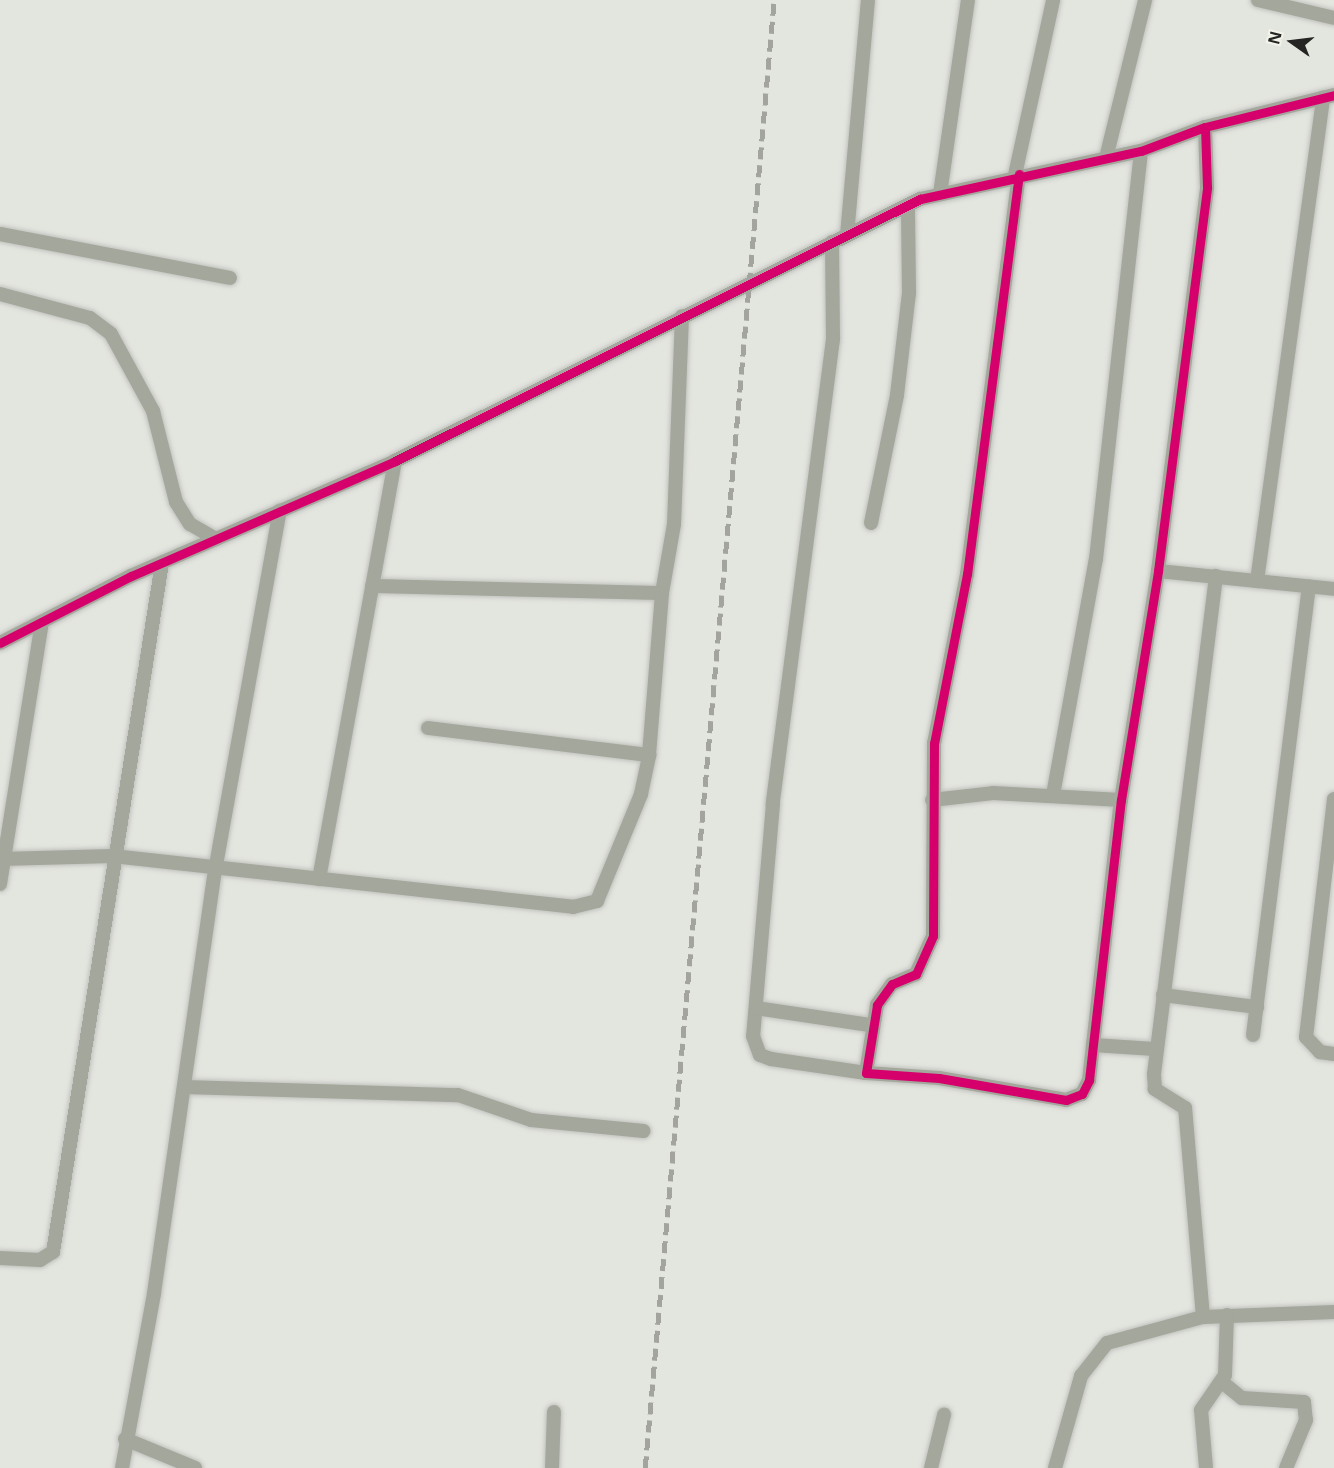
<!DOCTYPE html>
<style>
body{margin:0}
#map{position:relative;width:1334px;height:1468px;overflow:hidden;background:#e3e5df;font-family:"Noto Sans",sans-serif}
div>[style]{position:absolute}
.roads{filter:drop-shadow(0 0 2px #c1c2be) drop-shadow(0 0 2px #c1c2be)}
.street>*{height:14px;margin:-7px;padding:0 7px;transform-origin:7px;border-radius:7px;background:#a4a79b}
.rail>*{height:4.5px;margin-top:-2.25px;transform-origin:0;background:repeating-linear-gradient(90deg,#a2a49d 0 12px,transparent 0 18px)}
.cycleway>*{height:9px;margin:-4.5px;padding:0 4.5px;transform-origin:4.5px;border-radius:4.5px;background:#d6006c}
span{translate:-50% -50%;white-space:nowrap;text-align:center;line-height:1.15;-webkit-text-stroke:4.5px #f2f4ea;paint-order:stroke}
.north{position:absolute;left:1262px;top:12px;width:60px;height:60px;-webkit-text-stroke:4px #f2f4ea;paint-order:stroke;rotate:284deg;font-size:16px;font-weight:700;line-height:24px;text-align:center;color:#252623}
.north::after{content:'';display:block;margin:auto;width:21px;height:27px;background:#252623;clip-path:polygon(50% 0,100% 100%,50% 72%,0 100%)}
</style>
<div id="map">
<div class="roads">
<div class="street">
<div style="left:1258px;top:0;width:78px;rotate:13.3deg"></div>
<div style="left:1106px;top:158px;width:163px;rotate:-76.1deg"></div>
<div style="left:1019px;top:174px;width:403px;rotate:97.4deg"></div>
<div style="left:967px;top:574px;width:172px;rotate:101deg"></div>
<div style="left:934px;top:743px;width:193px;rotate:90.3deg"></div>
<div style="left:933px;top:936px;width:42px;rotate:114.1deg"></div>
<div style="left:916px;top:974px;width:26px;rotate:157deg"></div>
<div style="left:892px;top:984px;width:26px;rotate:126deg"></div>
<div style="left:877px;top:1005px;width:69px;rotate:99.2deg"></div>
<div style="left:866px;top:1073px;width:73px;rotate:3.9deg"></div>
<div style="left:939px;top:1078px;width:129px;rotate:9.8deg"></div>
<div style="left:1066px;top:1100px;width:17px;rotate:-21deg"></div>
<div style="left:1082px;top:1094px;width:16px;rotate:-63deg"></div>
<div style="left:1089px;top:1080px;width:282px;rotate:-83.5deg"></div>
<div style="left:1121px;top:800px;width:232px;rotate:-80.8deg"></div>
<div style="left:1158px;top:571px;width:387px;rotate:-82.7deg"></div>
<div style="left:1207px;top:187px;width:60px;rotate:-91.9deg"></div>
<div style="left:1015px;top:175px;width:179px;rotate:-77.7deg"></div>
<div style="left:940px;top:194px;width:196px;rotate:-81.8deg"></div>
<div style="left:0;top:234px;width:234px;rotate:10.8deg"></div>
<div style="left:847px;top:235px;width:236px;rotate:-84.9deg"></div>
<div style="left:832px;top:242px;width:97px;rotate:89.4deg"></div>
<div style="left:833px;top:339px;width:469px;rotate:97.4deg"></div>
<div style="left:773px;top:804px;width:233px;rotate:94.9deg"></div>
<div style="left:753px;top:1036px;width:20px;rotate:70deg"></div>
<div style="left:760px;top:1055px;width:12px;rotate:20deg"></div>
<div style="left:771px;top:1059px;width:96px;rotate:8.4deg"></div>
<div style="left:0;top:294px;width:93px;rotate:14.9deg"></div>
<div style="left:90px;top:318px;width:26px;rotate:37deg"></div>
<div style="left:111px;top:334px;width:88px;rotate:61.4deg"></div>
<div style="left:153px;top:411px;width:94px;rotate:75.8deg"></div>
<div style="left:176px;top:502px;width:26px;rotate:58deg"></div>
<div style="left:190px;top:524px;width:30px;rotate:30deg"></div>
<div style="left:871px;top:523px;width:131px;rotate:-78.5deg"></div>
<div style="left:897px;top:395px;width:103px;rotate:-83.3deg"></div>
<div style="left:909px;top:293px;width:87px;rotate:-90.7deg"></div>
<div style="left:1158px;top:571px;width:177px;rotate:5.8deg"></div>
<div style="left:1257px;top:581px;width:488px;rotate:-82.2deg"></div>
<div style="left:372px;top:586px;width:290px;rotate:1.4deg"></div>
<div style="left:0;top:643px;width:147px;rotate:-27.1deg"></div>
<div style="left:131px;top:576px;width:288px;rotate:-23.5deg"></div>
<div style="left:395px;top:461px;width:587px;rotate:-26.52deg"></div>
<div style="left:920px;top:199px;width:226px;rotate:-12.3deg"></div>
<div style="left:1141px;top:151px;width:68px;rotate:-20.6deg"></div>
<div style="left:1205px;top:127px;width:133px;rotate:-13.9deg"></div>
<div style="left:428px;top:728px;width:223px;rotate:7deg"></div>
<div style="left:1053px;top:795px;width:240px;rotate:-79.7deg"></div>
<div style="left:1096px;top:559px;width:410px;rotate:-83.7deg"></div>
<div style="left:1334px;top:799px;width:240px;rotate:96.7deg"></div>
<div style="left:1306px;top:1037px;width:21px;rotate:47deg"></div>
<div style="left:1320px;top:1052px;width:14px;rotate:8deg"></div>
<div style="left:932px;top:800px;width:61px;rotate:-6.5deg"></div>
<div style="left:993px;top:793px;width:128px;rotate:3.1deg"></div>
<div style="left:0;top:859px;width:113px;rotate:-1.5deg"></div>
<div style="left:113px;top:856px;width:463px;rotate:6.3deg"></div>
<div style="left:573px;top:907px;width:25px;rotate:-14deg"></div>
<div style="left:597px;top:901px;width:116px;rotate:-67.6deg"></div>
<div style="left:641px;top:794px;width:40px;rotate:-78deg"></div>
<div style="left:649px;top:755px;width:163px;rotate:-85.4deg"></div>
<div style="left:662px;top:593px;width:70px;rotate:-80.1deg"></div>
<div style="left:674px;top:524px;width:208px;rotate:-87.8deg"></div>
<div style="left:319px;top:879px;width:425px;rotate:-79.7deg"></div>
<div style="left:0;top:884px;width:265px;rotate:-80.9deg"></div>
<div style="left:1163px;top:995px;width:95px;rotate:7.3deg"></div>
<div style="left:756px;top:1008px;width:115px;rotate:8.5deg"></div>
<div style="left:1253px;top:1035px;width:452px;rotate:-82.9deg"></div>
<div style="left:1093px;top:1045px;width:62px;rotate:3.7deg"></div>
<div style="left:184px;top:1087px;width:274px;rotate:1.7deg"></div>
<div style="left:458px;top:1095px;width:77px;rotate:18.9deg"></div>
<div style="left:531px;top:1120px;width:113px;rotate:5.6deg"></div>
<div style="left:0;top:1258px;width:40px;rotate:2.9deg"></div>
<div style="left:40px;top:1260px;width:15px;rotate:-32deg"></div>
<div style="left:53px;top:1252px;width:698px;rotate:-81.01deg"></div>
<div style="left:1203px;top:1317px;width:210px;rotate:-94.9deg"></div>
<div style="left:1185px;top:1108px;width:36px;rotate:-148deg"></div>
<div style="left:1155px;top:1089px;width:15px;rotate:-94deg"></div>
<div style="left:1154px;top:1074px;width:502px;rotate:-82.9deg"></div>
<div style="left:1222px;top:1382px;width:26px;rotate:39deg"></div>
<div style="left:1242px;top:1398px;width:62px;rotate:3.7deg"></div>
<div style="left:1304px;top:1402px;width:18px;rotate:84deg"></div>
<div style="left:1306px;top:1420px;width:52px;rotate:112.6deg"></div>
<div style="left:125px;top:1439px;width:76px;rotate:22.5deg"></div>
<div style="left:122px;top:1468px;width:178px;rotate:-79.6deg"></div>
<div style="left:154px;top:1293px;width:432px;rotate:-81.8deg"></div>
<div style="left:216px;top:865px;width:360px;rotate:-79.8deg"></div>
<div style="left:552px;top:1468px;width:56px;rotate:-88deg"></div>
<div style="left:931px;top:1468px;width:55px;rotate:-76.2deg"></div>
<div style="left:1055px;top:1468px;width:96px;rotate:-74.2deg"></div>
<div style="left:1081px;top:1376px;width:42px;rotate:-51.8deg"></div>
<div style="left:1107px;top:1343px;width:99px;rotate:-15.2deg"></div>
<div style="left:1203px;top:1317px;width:131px;rotate:-2.2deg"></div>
<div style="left:1206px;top:1468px;width:58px;rotate:-94.9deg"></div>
<div style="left:1201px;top:1410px;width:42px;rotate:-55.6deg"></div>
<div style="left:1225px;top:1375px;width:60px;rotate:-88.1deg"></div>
</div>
</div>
<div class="rail">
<div style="left:645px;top:1468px;width:1474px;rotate:-84.98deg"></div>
</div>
<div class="cycleway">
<div style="left:1019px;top:174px;width:403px;rotate:97.4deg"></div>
<div style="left:967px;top:574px;width:172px;rotate:101deg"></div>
<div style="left:934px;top:743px;width:193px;rotate:90.3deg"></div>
<div style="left:933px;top:936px;width:42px;rotate:114.1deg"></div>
<div style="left:916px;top:974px;width:26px;rotate:157deg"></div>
<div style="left:892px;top:984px;width:26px;rotate:126deg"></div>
<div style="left:877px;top:1005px;width:69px;rotate:99.2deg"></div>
<div style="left:866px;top:1073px;width:73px;rotate:3.9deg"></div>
<div style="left:939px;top:1078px;width:129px;rotate:9.8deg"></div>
<div style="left:1066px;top:1100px;width:17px;rotate:-21deg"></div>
<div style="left:1082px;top:1094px;width:16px;rotate:-63deg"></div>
<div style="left:1089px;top:1080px;width:282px;rotate:-83.5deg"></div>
<div style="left:1121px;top:800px;width:232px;rotate:-80.8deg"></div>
<div style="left:1158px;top:571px;width:387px;rotate:-82.7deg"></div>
<div style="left:1207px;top:187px;width:60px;rotate:-91.9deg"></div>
<div style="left:0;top:643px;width:147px;rotate:-27.1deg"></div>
<div style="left:131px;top:576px;width:288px;rotate:-23.5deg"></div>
<div style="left:395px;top:461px;width:587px;rotate:-26.52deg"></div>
<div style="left:920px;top:199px;width:226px;rotate:-12.3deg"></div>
<div style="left:1141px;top:151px;width:68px;rotate:-20.6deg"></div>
<div style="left:1205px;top:127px;width:133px;rotate:-13.9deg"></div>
</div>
<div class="north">N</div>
</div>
